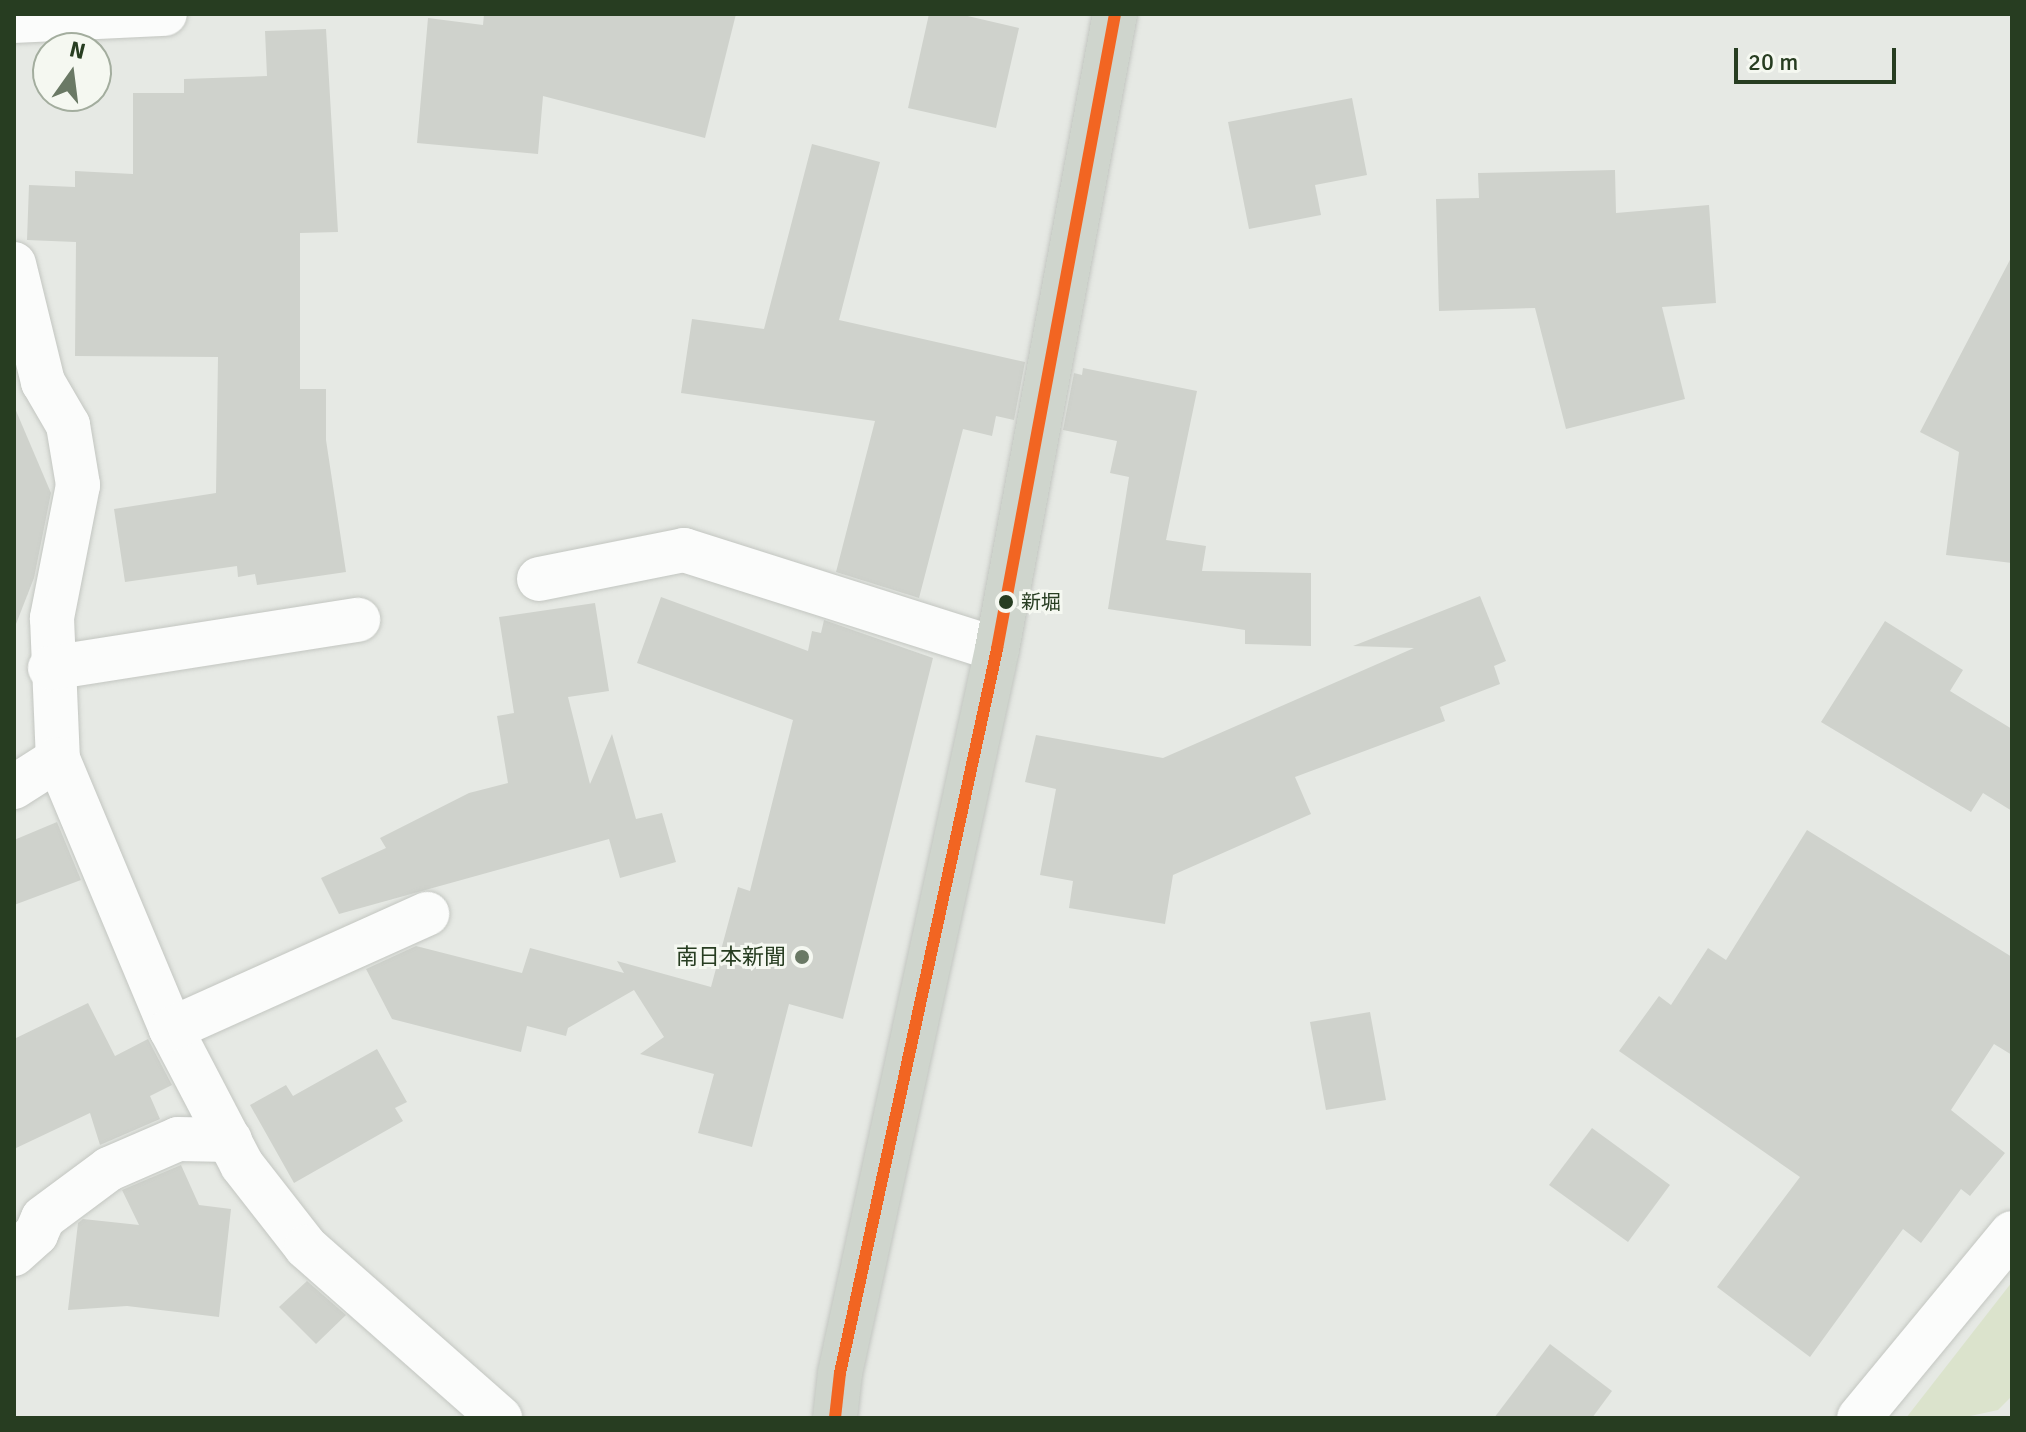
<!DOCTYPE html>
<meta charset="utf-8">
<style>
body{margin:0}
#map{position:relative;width:2026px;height:1432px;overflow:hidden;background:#e6e9e4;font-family:Signika,"Noto Sans JP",sans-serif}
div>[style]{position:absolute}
.green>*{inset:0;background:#dbe3cc}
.building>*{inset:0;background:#cfd2cc}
.roads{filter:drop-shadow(0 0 2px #c3c6c1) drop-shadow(0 0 2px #c3c6c1)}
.minor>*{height:44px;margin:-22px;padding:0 22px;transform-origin:22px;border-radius:22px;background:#fbfcfb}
.major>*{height:44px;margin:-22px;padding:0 22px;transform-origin:22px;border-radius:22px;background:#cfd5cd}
.bus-1>*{height:12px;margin:-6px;padding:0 6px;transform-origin:6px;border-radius:6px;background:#f26522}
.dots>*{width:22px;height:22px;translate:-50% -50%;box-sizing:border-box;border:4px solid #f5f8f1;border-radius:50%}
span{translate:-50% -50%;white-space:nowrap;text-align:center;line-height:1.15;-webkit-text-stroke:6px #f5f8f1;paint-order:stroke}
.bus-label{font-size:20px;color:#273d21}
.left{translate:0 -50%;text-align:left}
.poi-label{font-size:22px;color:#273d21}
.right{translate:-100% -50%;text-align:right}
.frame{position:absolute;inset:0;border:16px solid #273d21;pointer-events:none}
.north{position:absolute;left:32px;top:32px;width:80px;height:80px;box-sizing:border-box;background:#f5f8f1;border:2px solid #a3ad9e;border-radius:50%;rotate:14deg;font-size:22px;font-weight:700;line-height:32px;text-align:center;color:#273d21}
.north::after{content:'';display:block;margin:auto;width:28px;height:36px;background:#6a7965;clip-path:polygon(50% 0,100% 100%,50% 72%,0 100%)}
.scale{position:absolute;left:1734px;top:48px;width:162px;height:36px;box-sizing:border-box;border:4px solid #273d21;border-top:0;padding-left:10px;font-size:24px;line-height:28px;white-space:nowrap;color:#273d21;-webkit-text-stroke:6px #f5f8f1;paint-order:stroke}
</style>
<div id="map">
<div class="green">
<div style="clip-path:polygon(2012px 1282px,2012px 1396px,1998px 1410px,1961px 1418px,1906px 1418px)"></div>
</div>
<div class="building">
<div style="clip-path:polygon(484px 14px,736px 14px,705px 138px,543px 96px,538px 154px,417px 143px,428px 18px,483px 25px)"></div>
<div style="clip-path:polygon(929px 14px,959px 14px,1019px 28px,996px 128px,908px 108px)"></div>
<div style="clip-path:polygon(326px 29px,338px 232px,300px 233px,300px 389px,326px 389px,326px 440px,346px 572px,257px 585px,255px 574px,238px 577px,237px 566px,125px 582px,114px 509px,216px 493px,218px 357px,75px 356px,76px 242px,27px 240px,29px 185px,75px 187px,75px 171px,133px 174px,133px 93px,184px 93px,184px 79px,267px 76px,265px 31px)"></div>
<div style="clip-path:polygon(1352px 98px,1367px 175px,1315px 185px,1321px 215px,1249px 229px,1228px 122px)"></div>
<div style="clip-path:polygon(812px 144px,880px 162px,839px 320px,1025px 362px,1014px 420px,996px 416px,992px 436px,963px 429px,919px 598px,836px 572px,875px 421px,681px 393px,692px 319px,764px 329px)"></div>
<div style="clip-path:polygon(1615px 170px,1616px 213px,1709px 205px,1716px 303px,1662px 307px,1685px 399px,1566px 429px,1535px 308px,1439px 311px,1436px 199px,1479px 198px,1478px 173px)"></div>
<div style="clip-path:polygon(2012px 256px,2012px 563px,1946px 555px,1959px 452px,1920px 432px)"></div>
<div style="clip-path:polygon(1083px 368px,1197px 391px,1166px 540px,1206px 546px,1202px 571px,1311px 573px,1311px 646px,1245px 644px,1245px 630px,1108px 609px,1129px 477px,1110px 473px,1117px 441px,1063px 430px,1074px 373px,1082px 375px)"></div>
<div style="clip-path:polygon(14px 406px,51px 493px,34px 578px,16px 624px)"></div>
<div style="clip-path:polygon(1480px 596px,1506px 661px,1494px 666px,1500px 684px,1440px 707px,1445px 721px,1295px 777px,1311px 814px,1173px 875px,1165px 924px,1069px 908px,1073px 881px,1040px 875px,1056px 789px,1025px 782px,1036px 735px,1163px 758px,1414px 648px,1353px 646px)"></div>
<div style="clip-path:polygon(661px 597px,808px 651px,812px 631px,821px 633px,824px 620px,933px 658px,843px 1019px,789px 1004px,752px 1147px,698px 1133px,714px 1074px,640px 1054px,664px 1037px,634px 990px,568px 1028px,566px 1036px,527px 1026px,521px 1052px,392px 1019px,366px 969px,416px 946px,522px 973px,530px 948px,624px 973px,617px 961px,711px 987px,738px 887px,750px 891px,793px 720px,637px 663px)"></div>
<div style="clip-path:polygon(595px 603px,609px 691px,568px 697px,590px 784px,612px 734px,636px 819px,662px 813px,676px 862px,620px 878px,609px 839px,339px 914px,321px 878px,386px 848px,380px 838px,469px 793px,508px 783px,497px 716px,514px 713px,499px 617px)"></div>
<div style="clip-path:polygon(1885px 621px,1963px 670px,1950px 691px,2012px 729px,2012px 811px,1983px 793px,1971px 812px,1821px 722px)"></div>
<div style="clip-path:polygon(57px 822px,81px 880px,14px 905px,14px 840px)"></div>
<div style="clip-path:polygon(1807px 830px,2012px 957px,2012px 1055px,1994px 1044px,1951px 1110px,2005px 1153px,1970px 1196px,1961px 1189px,1921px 1243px,1903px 1229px,1810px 1357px,1717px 1287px,1800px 1177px,1619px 1051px,1659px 996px,1671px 1005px,1708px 948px,1726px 960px)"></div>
<div style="clip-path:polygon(88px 1003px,115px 1056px,148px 1039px,172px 1085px,150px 1096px,160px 1119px,100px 1145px,90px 1113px,14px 1149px,14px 1039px)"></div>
<div style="clip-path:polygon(1370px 1012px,1386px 1100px,1326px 1110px,1310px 1022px)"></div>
<div style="clip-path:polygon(377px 1049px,407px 1102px,395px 1108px,403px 1121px,294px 1183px,250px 1105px,286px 1085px,293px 1096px)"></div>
<div style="clip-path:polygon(1592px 1128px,1670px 1185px,1628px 1242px,1549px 1185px)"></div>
<div style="clip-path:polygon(181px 1165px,199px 1205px,231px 1209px,219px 1317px,127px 1306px,68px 1310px,78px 1223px,83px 1219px,139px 1225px,122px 1190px)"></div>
<div style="clip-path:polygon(307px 1281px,346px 1315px,316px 1344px,279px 1307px)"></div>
<div style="clip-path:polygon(1550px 1344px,1612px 1391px,1592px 1418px,1494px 1418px)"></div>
</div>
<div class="roads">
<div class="minor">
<div style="left:14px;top:21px;width:151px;rotate:-2.7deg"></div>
<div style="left:14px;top:264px;width:122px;rotate:76.2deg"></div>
<div style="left:43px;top:382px;width:50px;rotate:59.8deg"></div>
<div style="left:68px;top:425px;width:61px;rotate:80.5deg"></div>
<div style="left:78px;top:485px;width:136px;rotate:101.1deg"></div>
<div style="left:52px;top:618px;width:141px;rotate:87.6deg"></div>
<div style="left:58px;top:759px;width:293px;rotate:67.3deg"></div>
<div style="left:171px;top:1029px;width:153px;rotate:62.4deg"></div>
<div style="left:242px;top:1165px;width:104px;rotate:52deg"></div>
<div style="left:306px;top:1247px;width:259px;rotate:41.4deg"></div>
<div style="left:539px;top:579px;width:148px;rotate:-11.3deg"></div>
<div style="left:684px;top:550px;width:328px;rotate:17.6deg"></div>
<div style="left:50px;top:668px;width:312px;rotate:-8.9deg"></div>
<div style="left:14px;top:787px;width:52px;rotate:-32.5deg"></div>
<div style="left:171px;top:1029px;width:281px;rotate:-24.2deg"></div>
<div style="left:14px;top:1254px;width:30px;rotate:-42deg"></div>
<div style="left:36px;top:1234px;width:17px;rotate:-66deg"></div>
<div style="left:43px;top:1218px;width:82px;rotate:-36.6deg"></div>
<div style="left:109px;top:1169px;width:75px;rotate:-23.5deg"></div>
<div style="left:178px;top:1139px;width:52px;rotate:1.1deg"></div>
<div style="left:1859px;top:1418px;width:240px;rotate:-50.4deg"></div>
</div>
<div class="major">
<div style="left:835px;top:1418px;width:45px;rotate:-83.7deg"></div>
<div style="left:840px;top:1373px;width:741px;rotate:-77.76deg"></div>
<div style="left:997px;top:649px;width:646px;rotate:-79.47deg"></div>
</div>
</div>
<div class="bus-1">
<div style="left:835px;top:1418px;width:45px;rotate:-83.7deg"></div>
<div style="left:840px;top:1373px;width:741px;rotate:-77.76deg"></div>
<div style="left:997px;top:649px;width:646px;rotate:-79.47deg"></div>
</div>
<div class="dots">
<div style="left:1006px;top:602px;background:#273d21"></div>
<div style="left:802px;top:957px;background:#6a7965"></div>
</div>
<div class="bus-label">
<span class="left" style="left:1021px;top:602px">新堀</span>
</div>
<div class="poi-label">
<span class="right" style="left:786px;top:957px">南日本新聞</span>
</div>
<div class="frame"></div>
<div class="north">N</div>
<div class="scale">20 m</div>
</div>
